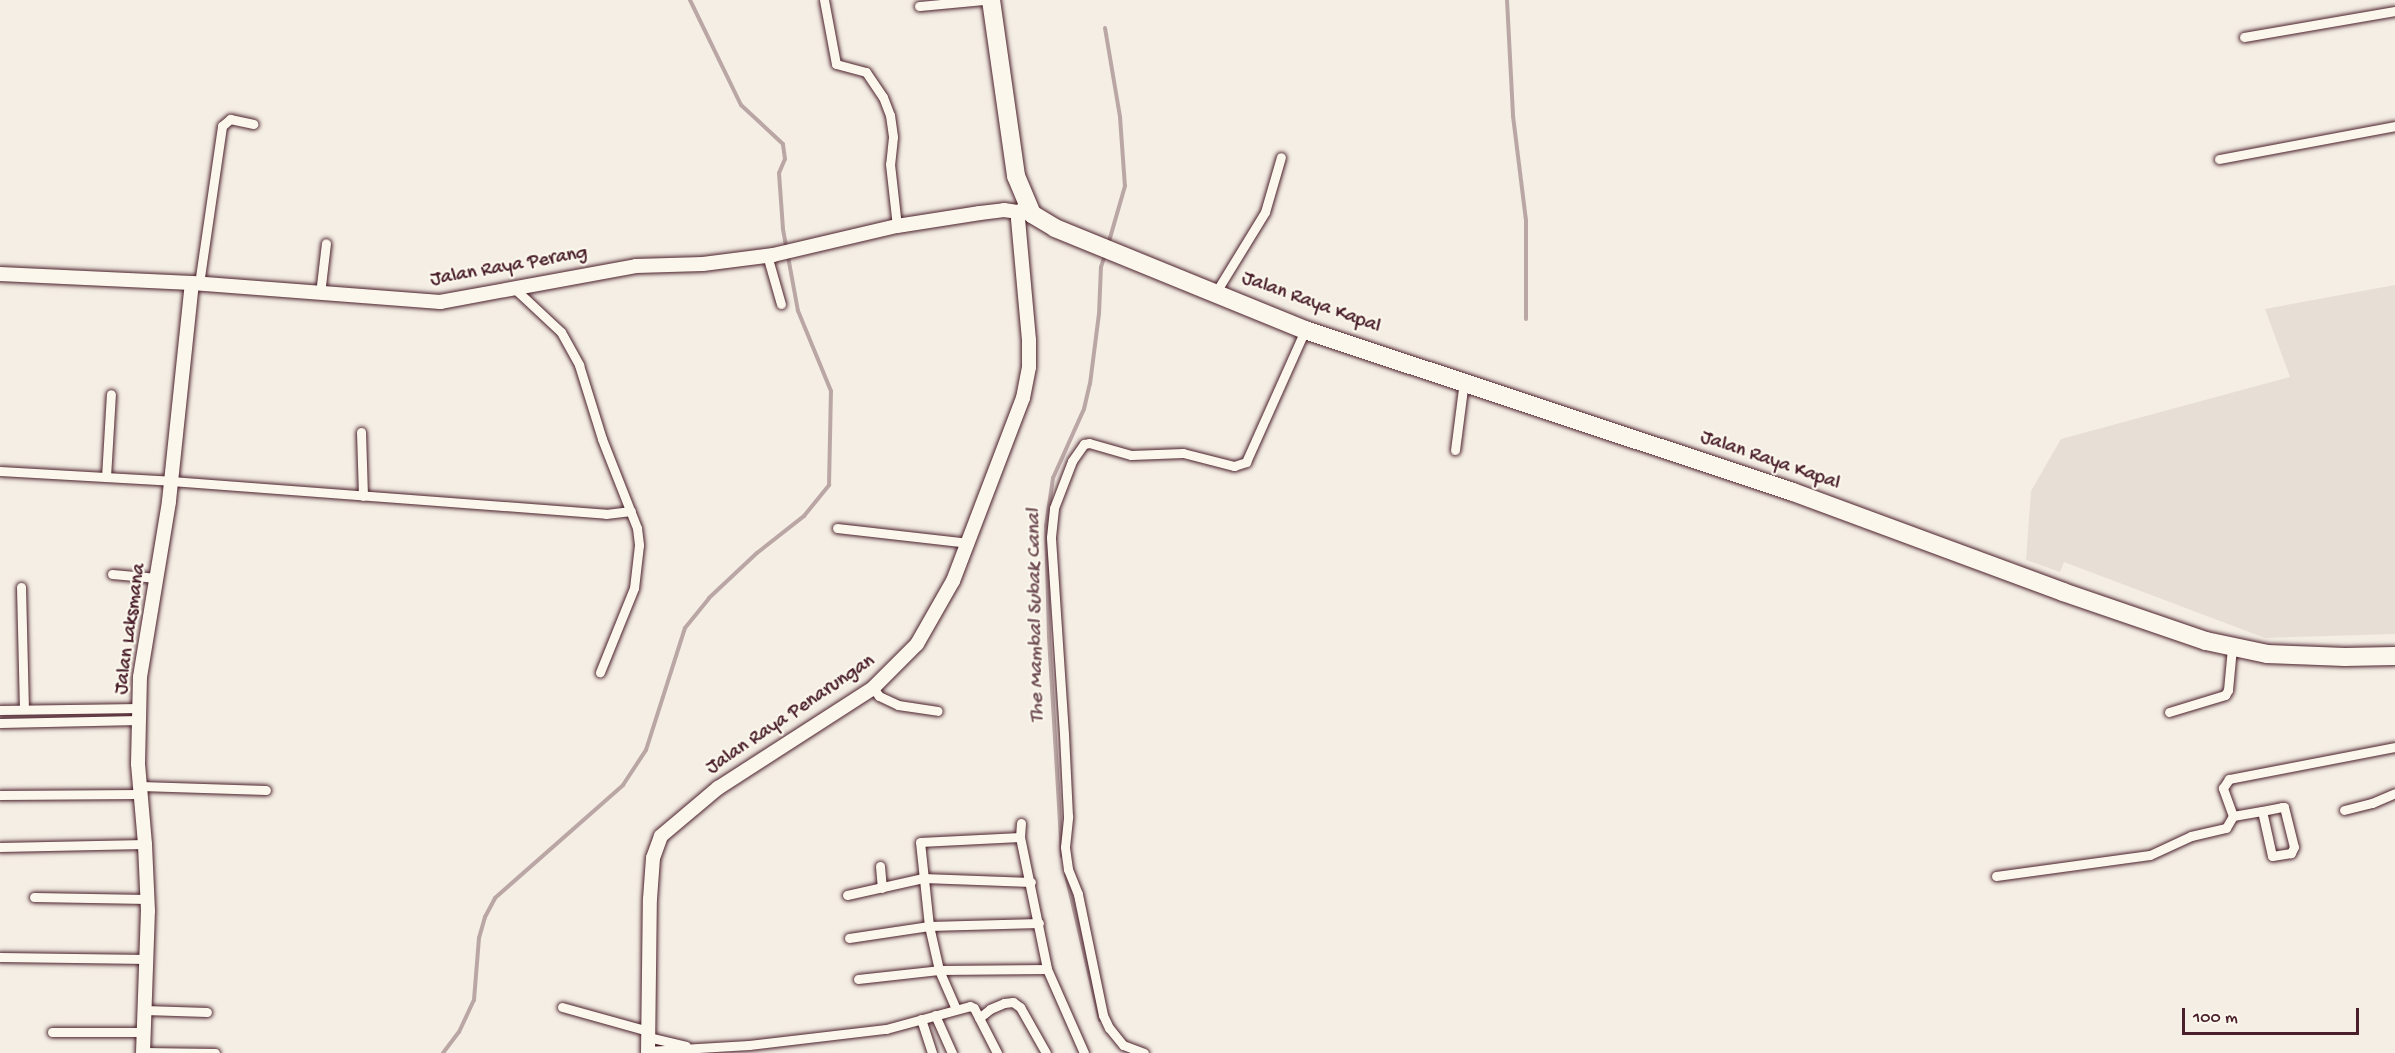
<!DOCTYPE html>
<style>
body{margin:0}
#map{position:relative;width:2395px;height:1053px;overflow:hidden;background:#f4eee4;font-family:"Gochi Hand",sans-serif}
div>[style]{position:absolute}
.built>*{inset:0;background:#e7dfd6}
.stream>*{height:4px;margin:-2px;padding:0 2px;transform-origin:2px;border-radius:2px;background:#baa7a5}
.roads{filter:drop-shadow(0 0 2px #4a1f2b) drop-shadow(0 0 2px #4a1f2b)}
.street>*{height:9px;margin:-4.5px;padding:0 4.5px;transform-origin:4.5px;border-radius:4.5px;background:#fbf7ec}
.secondary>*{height:14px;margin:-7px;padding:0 7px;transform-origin:7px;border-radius:7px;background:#fbf7ec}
.highway>*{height:18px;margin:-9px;padding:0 9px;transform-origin:9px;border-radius:9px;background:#fbf7ec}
span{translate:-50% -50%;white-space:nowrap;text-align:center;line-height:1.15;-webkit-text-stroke:4.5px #fbf7ec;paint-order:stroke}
.street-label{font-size:20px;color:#4a1f2b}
.water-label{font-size:21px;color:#714f56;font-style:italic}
.scale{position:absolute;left:2182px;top:1008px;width:177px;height:27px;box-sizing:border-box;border:3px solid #4a1f2b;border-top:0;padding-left:8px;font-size:18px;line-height:21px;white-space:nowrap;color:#4a1f2b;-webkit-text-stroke:4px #fbf7ec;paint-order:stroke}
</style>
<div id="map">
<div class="built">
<div style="clip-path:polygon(2395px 285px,2395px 634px,2265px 638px,2064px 562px,2060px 572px,2026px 560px,2031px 491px,2061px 439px,2290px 377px,2265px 309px)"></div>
</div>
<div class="stream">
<div style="left:1507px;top:0;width:116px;rotate:87deg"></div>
<div style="left:1513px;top:116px;width:105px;rotate:82.9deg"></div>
<div style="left:1526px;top:220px;width:99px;rotate:90deg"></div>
<div style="left:1105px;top:28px;width:90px;rotate:80.4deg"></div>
<div style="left:1120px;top:117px;width:69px;rotate:85.9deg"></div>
<div style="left:1125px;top:186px;width:61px;rotate:106.1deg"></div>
<div style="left:1062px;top:856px;width:219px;rotate:-93.4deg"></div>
<div style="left:1049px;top:637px;width:111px;rotate:-91.5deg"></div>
<div style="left:1046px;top:526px;width:49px;rotate:-81.7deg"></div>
<div style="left:1053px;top:478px;width:76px;rotate:-65.8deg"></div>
<div style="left:1084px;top:409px;width:26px;rotate:-77deg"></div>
<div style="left:1090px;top:384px;width:71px;rotate:-82.7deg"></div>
<div style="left:1099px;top:314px;width:47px;rotate:-87.6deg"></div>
<div style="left:1101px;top:267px;width:13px;rotate:-72deg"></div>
<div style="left:1066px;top:875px;width:149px;rotate:76.8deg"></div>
<div style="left:443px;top:1053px;width:26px;rotate:-53deg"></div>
<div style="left:459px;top:1032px;width:35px;rotate:-65deg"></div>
<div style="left:474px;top:1000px;width:62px;rotate:-85.4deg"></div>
<div style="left:479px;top:938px;width:22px;rotate:-74deg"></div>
<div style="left:485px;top:917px;width:21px;rotate:-62deg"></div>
<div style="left:495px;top:898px;width:171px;rotate:-41.4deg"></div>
<div style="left:623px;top:785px;width:42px;rotate:-56.7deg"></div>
<div style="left:646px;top:750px;width:128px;rotate:-72.3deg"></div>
<div style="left:685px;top:628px;width:38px;rotate:-51deg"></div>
<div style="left:709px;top:598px;width:66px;rotate:-43.2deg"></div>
<div style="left:757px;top:553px;width:60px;rotate:-38.2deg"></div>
<div style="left:804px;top:516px;width:40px;rotate:-51deg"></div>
<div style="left:829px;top:485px;width:94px;rotate:-88.8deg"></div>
<div style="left:831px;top:391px;width:87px;rotate:-112.4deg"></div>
<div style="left:798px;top:311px;width:83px;rotate:-100.4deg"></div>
<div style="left:783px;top:229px;width:56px;rotate:-94.1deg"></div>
<div style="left:779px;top:173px;width:15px;rotate:-67deg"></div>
<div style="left:785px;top:159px;width:15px;rotate:-98deg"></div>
<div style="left:783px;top:144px;width:57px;rotate:-137.1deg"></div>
<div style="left:741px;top:105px;width:117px;rotate:-115.9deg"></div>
</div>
<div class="roads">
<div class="street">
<div style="left:824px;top:0;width:65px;rotate:79.4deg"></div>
<div style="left:836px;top:64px;width:31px;rotate:15deg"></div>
<div style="left:866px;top:72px;width:30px;rotate:56deg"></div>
<div style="left:883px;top:97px;width:19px;rotate:69deg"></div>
<div style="left:890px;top:115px;width:22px;rotate:82deg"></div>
<div style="left:893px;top:137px;width:27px;rotate:96deg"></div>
<div style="left:890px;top:164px;width:62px;rotate:83.6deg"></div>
<div style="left:919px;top:6px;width:63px;rotate:-5.4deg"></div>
<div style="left:2244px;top:37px;width:153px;rotate:-9.8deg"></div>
<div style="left:2219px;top:159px;width:179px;rotate:-10.6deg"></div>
<div style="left:767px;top:255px;width:51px;rotate:74.1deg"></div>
<div style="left:199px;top:284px;width:160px;rotate:-81.7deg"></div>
<div style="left:222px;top:126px;width:11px;rotate:-41deg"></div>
<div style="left:230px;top:119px;width:24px;rotate:12deg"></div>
<div style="left:515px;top:289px;width:63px;rotate:43.1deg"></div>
<div style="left:561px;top:332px;width:38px;rotate:61deg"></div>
<div style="left:579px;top:365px;width:77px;rotate:72.7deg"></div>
<div style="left:602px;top:439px;width:96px;rotate:68.5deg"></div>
<div style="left:637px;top:528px;width:17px;rotate:83deg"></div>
<div style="left:639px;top:545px;width:43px;rotate:96.6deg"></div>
<div style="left:634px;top:588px;width:91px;rotate:112deg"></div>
<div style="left:1216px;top:292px;width:94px;rotate:-58.5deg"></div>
<div style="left:1265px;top:212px;width:57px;rotate:-73.8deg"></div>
<div style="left:320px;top:294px;width:51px;rotate:-83.3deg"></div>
<div style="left:361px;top:432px;width:64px;rotate:88.2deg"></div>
<div style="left:1455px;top:450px;width:70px;rotate:-82.6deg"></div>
<div style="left:0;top:471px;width:171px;rotate:3.3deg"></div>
<div style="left:171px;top:481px;width:436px;rotate:4.3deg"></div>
<div style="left:606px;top:514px;width:25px;rotate:-7deg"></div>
<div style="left:106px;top:477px;width:83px;rotate:-86.6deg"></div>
<div style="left:837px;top:528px;width:133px;rotate:6.5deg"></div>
<div style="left:112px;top:574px;width:45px;rotate:5.1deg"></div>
<div style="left:21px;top:587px;width:122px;rotate:88.6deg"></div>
<div style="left:873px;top:688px;width:10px;rotate:53deg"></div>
<div style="left:879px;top:696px;width:21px;rotate:25deg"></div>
<div style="left:898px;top:705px;width:40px;rotate:8.5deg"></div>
<div style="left:0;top:710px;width:139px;rotate:-0.8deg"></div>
<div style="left:2169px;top:712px;width:59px;rotate:-16.9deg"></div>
<div style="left:2225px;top:695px;width:6px;rotate:-59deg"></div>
<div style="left:2228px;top:690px;width:42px;rotate:-84.6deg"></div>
<div style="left:0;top:723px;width:139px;rotate:-1.2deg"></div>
<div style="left:140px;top:786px;width:126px;rotate:1.8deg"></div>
<div style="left:0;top:795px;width:140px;rotate:-0.4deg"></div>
<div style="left:2344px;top:810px;width:29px;rotate:-14deg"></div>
<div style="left:2372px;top:803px;width:25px;rotate:-23deg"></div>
<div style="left:2233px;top:816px;width:29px;rotate:-10deg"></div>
<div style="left:2262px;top:811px;width:20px;rotate:-11deg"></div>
<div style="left:2282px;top:807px;width:2px"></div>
<div style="left:2284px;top:807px;width:41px;rotate:76deg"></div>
<div style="left:2294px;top:847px;width:7px;rotate:117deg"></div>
<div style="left:2291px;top:853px;width:19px;rotate:171deg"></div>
<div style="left:2272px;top:856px;width:46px;rotate:-102.5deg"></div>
<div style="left:1021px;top:823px;width:14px;rotate:94deg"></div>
<div style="left:1020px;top:837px;width:135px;rotate:78.4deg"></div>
<div style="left:0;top:847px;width:145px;rotate:-1.2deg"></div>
<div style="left:880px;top:866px;width:22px;rotate:85deg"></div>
<div style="left:1996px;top:876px;width:155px;rotate:-7.8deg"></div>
<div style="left:2150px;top:855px;width:45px;rotate:-24.9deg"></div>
<div style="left:2191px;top:836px;width:36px;rotate:-13deg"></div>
<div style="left:2226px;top:828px;width:14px;rotate:-60deg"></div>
<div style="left:2233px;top:816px;width:30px;rotate:-110deg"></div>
<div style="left:2223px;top:788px;width:11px;rotate:-56deg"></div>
<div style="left:2229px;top:779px;width:169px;rotate:-10.9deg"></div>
<div style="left:847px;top:895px;width:78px;rotate:-12.6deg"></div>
<div style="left:923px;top:878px;width:108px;rotate:2.1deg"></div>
<div style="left:34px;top:897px;width:113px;rotate:1deg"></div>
<div style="left:849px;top:938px;width:81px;rotate:-8.5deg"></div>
<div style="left:929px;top:926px;width:110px;rotate:-1.6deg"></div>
<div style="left:0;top:957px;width:148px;rotate:0.8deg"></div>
<div style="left:858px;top:979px;width:81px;rotate:-6.3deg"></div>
<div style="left:939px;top:970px;width:108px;rotate:-0.5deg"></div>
<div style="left:1047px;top:969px;width:92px;rotate:66.2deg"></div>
<div style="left:562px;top:1007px;width:89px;rotate:15.6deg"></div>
<div style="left:956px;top:1009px;width:43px;rotate:-113.6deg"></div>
<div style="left:939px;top:970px;width:45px;rotate:-102.8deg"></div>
<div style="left:929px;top:926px;width:84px;rotate:-96.1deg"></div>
<div style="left:920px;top:842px;width:100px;rotate:-2.9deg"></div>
<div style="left:144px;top:1010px;width:63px;rotate:1.8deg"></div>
<div style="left:935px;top:1015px;width:42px;rotate:65.9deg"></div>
<div style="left:979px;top:1018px;width:14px;rotate:-39deg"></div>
<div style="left:990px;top:1009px;width:15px;rotate:-23deg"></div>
<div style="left:1004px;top:1003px;width:9px;rotate:-6deg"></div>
<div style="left:1013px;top:1002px;width:9px;rotate:36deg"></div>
<div style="left:1020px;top:1007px;width:53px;rotate:60.5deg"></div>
<div style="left:921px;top:1019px;width:36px;rotate:72deg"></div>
<div style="left:52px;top:1032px;width:91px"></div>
<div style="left:648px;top:1037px;width:39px;rotate:13deg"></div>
<div style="left:648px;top:1051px;width:101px;rotate:-3.4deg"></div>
<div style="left:749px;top:1045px;width:138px;rotate:-6.7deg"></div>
<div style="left:886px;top:1029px;width:87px;rotate:-15.3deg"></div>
<div style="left:970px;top:1006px;width:4px;rotate:27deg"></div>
<div style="left:974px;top:1008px;width:51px;rotate:62.9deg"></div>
<div style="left:143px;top:1052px;width:72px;rotate:0.8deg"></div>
<div style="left:1144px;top:1053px;width:22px;rotate:-159deg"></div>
<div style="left:1123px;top:1045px;width:22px;rotate:-129deg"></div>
<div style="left:1109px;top:1028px;width:14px;rotate:-115deg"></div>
<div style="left:1103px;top:1015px;width:124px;rotate:-101.7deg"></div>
<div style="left:1078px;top:894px;width:27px;rotate:-112deg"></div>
<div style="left:1068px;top:869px;width:22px;rotate:-98deg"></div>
<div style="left:1065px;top:847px;width:31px;rotate:-84deg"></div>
<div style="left:1068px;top:816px;width:82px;rotate:-92.8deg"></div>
<div style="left:1064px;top:734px;width:197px;rotate:-93.8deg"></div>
<div style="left:1051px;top:537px;width:29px;rotate:-84deg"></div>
<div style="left:1054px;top:508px;width:50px;rotate:-69deg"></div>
<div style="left:1072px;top:461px;width:21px;rotate:-55deg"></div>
<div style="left:1084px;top:444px;width:5px;rotate:-11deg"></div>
<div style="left:1089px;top:443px;width:44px;rotate:15.9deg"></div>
<div style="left:1131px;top:455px;width:52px;rotate:-2.2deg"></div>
<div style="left:1183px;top:453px;width:53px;rotate:14.3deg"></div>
<div style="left:1234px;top:466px;width:13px;rotate:-18deg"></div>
<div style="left:1246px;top:462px;width:145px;rotate:-65.9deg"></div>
</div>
<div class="secondary">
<div style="left:0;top:274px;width:192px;rotate:2.7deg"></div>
<div style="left:192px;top:283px;width:249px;rotate:4.4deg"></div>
<div style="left:440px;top:302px;width:199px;rotate:-10.4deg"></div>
<div style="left:636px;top:266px;width:67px;rotate:-1.7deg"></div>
<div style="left:703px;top:264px;width:71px;rotate:-7.3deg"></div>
<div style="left:773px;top:255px;width:127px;rotate:-13.2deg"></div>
<div style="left:897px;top:226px;width:84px;rotate:-8.9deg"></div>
<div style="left:980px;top:213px;width:24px;rotate:-7deg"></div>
<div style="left:1004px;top:210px;width:15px;rotate:8deg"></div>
<div style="left:143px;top:1053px;width:142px;rotate:-88deg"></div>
<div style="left:148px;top:911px;width:67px;rotate:-92.6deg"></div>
<div style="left:145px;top:844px;width:80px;rotate:-95deg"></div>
<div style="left:138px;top:764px;width:87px;rotate:-88.7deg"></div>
<div style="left:140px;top:677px;width:178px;rotate:-80.6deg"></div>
<div style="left:169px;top:501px;width:219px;rotate:-84deg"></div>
<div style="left:648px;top:1053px;width:154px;rotate:-89.3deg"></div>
<div style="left:650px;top:899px;width:41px;rotate:-85.8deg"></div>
<div style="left:653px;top:858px;width:23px;rotate:-70deg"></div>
<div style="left:661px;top:836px;width:75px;rotate:-40.1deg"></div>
<div style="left:718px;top:788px;width:184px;rotate:-32.8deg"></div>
<div style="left:873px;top:688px;width:62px;rotate:-45deg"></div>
<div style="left:917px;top:644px;width:73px;rotate:-60.3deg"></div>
<div style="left:953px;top:581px;width:196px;rotate:-69.1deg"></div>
<div style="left:1023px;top:398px;width:32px;rotate:-79deg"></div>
<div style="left:1029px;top:367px;width:27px;rotate:-90deg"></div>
<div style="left:1029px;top:340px;width:122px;rotate:-95.2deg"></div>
<div style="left:1018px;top:218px;width:13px;rotate:-61deg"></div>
</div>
<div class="highway">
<div style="left:991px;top:0;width:178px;rotate:81.9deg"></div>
<div style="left:1016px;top:176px;width:41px;rotate:67.2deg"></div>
<div style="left:1032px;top:214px;width:27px;rotate:31deg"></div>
<div style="left:1055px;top:228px;width:270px;rotate:22.2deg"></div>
<div style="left:1305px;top:330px;width:514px;rotate:18.36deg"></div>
<div style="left:1793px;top:492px;width:288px;rotate:20.3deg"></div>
<div style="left:2063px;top:592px;width:151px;rotate:18.9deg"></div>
<div style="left:2206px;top:641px;width:62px;rotate:12deg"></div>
<div style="left:2267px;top:654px;width:78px;rotate:2.2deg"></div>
<div style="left:2345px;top:657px;width:50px;rotate:-1.1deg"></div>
</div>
</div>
<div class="street-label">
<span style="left:509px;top:267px;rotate:-10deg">Jalan Raya Perang</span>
<span style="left:1311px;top:303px;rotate:20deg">Jalan Raya Kapal</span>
<span style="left:1770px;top:461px;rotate:19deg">Jalan Raya Kapal</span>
<span style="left:131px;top:629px;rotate:-82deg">Jalan Laksmana</span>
<span style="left:791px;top:715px;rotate:-34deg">Jalan Raya Penarungan</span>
</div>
<div class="water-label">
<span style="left:1037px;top:616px;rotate:-91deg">The Mambal Subak Canal</span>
</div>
<div class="scale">100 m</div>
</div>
